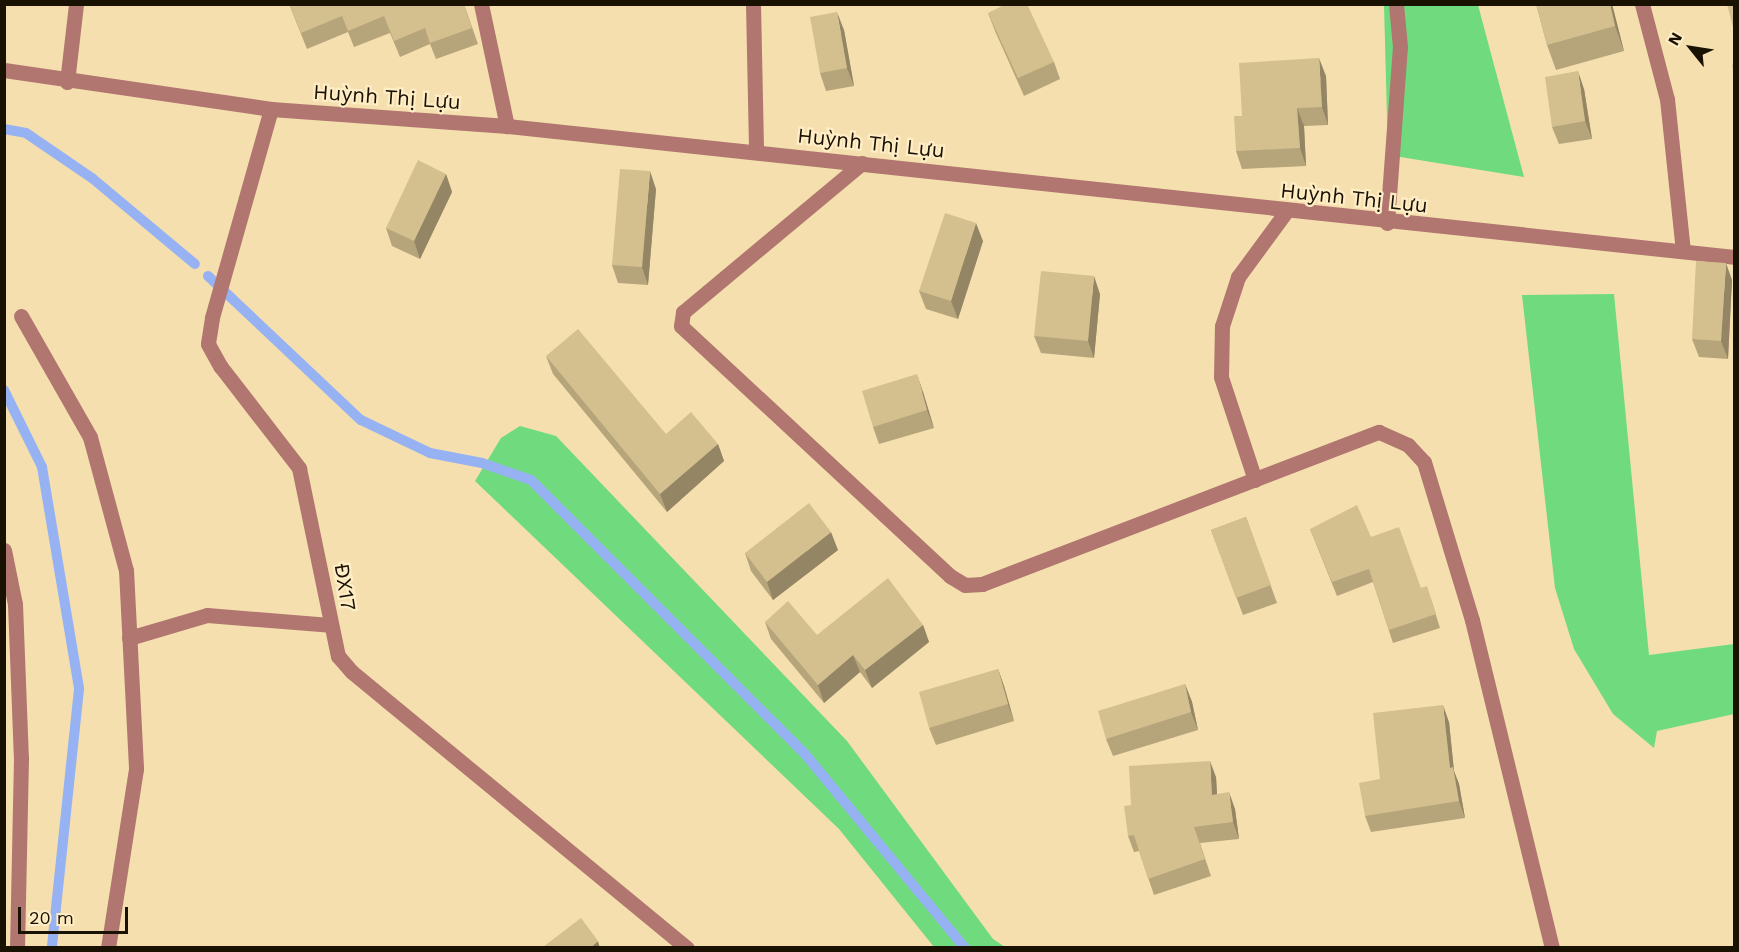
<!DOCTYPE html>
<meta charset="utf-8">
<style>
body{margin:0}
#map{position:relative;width:1739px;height:952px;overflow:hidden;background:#f5dfaf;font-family:"Work Sans",sans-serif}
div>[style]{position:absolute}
.green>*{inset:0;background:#6fdb7e}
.stream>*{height:10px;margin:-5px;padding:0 5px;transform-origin:5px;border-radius:5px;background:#96b2f3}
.minor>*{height:15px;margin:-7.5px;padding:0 7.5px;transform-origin:7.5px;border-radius:7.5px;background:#b0766f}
.tertiary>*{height:15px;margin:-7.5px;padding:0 7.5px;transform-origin:7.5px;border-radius:7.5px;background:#b0766f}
.wall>*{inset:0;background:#b6a47b}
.shaded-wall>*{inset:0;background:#948664}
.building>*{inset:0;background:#d4bf8f}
span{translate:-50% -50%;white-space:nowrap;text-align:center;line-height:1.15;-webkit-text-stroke:4.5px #ffedc6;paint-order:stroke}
.street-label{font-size:21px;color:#191102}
.frame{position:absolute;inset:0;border:6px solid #191102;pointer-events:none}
.north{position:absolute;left:1661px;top:18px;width:60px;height:60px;-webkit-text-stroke:4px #ffedc6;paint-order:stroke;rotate:300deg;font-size:16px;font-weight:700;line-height:24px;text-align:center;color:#191102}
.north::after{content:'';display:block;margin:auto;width:21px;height:27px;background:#191102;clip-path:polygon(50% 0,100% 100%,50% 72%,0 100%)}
.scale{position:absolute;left:18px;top:907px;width:110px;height:27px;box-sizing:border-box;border:3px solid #191102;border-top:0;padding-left:8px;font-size:18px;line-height:21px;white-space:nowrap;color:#191102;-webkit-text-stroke:4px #ffedc6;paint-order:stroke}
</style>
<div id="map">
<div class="green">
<div style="clip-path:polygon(1384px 5px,1478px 5px,1524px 177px,1388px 155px)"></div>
<div style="clip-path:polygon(1614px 294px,1649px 655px,1734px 644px,1734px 714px,1657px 731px,1654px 748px,1613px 714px,1574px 649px,1555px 588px,1522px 295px)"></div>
<div style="clip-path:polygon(520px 426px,556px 436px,847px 741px,993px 939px,1005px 947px,934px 947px,839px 829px,475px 481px,501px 438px)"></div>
</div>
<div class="stream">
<div style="left:4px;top:129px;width:22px;rotate:10deg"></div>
<div style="left:26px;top:133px;width:80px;rotate:34.3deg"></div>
<div style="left:92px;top:178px;width:134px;rotate:39.9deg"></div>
<div style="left:208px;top:276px;width:210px;rotate:43.3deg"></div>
<div style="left:361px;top:420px;width:76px;rotate:25.6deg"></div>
<div style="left:430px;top:453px;width:53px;rotate:10.9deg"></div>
<div style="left:482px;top:463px;width:52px;rotate:19.1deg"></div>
<div style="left:531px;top:480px;width:387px;rotate:45deg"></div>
<div style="left:805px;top:754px;width:251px;rotate:50.5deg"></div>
<div style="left:4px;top:390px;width:86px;rotate:63.7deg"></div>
<div style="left:42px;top:467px;width:225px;rotate:80.5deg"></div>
<div style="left:79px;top:689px;width:260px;rotate:96deg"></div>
</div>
<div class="minor">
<div style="left:481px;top:4px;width:125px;rotate:78deg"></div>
<div style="left:753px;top:4px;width:148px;rotate:88.8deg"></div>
<div style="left:1642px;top:4px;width:98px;rotate:75.3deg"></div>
<div style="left:1667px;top:99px;width:153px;rotate:84deg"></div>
<div style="left:67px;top:82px;width:79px;rotate:-83.4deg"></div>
<div style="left:271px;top:109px;width:217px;rotate:105.8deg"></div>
<div style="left:212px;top:318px;width:26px;rotate:99deg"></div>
<div style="left:208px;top:344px;width:26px;rotate:61deg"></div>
<div style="left:221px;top:367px;width:128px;rotate:52.3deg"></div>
<div style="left:299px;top:468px;width:192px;rotate:78.3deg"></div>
<div style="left:338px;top:656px;width:21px;rotate:49deg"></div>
<div style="left:352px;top:672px;width:434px;rotate:39.5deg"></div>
<div style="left:862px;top:163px;width:233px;rotate:140.2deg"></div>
<div style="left:683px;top:312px;width:14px;rotate:98deg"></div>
<div style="left:681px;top:326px;width:367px;rotate:42.9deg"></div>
<div style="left:950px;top:576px;width:17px;rotate:31deg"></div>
<div style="left:965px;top:585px;width:17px;rotate:-3deg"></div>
<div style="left:982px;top:584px;width:425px;rotate:-21deg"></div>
<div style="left:1379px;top:432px;width:32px;rotate:24deg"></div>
<div style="left:1408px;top:445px;width:23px;rotate:47deg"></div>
<div style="left:1424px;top:462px;width:165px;rotate:73.1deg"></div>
<div style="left:1472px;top:620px;width:338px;rotate:76.3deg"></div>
<div style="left:1387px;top:223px;width:176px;rotate:-85.8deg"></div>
<div style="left:1400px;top:47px;width:43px;rotate:-95.3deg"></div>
<div style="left:21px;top:316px;width:139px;rotate:60.3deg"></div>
<div style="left:90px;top:437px;width:138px;rotate:74.9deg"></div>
<div style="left:126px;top:570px;width:199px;rotate:87.1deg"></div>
<div style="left:136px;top:769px;width:181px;rotate:98.9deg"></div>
<div style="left:1255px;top:480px;width:108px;rotate:-108.3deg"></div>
<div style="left:1221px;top:377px;width:51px;rotate:-88.9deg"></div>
<div style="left:1222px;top:326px;width:52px;rotate:-71.9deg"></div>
<div style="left:1238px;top:277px;width:79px;rotate:-53.7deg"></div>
<div style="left:4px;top:550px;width:55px;rotate:78.5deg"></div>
<div style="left:15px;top:604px;width:154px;rotate:87.8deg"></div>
<div style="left:21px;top:758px;width:190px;rotate:91.2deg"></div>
<div style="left:129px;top:638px;width:81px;rotate:-16.4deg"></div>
<div style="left:207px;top:615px;width:123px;rotate:4.6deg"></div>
</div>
<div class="tertiary">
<div style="left:4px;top:70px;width:270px;rotate:8.3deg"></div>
<div style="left:271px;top:109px;width:237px;rotate:4.1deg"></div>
<div style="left:507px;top:126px;width:1234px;rotate:6.09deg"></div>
</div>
<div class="wall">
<div style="clip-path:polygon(289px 4px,464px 4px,478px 44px,436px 59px,430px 44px,400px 57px,390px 33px,354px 47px,348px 32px,307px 49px)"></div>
<div style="clip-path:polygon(1536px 4px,1612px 4px,1624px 51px,1556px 70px,1547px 45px)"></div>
<div style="clip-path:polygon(988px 13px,1054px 62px,1060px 79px,1024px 96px,995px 31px)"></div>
<div style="clip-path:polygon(844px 30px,854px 86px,826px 91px,820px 73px)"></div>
<div style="clip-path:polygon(1326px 76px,1328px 125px,1304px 126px,1306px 166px,1242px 169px,1236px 151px)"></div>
<div style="clip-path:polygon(1584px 89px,1592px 139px,1559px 144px,1552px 127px)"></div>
<div style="clip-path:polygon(446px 174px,452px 192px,420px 259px,392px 246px,386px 228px)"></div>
<div style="clip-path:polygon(656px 189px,648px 285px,618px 283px,612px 265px)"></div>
<div style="clip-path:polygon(983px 241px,958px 319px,926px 309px,919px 291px)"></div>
<div style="clip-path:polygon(1732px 280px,1728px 359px,1699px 357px,1692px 339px)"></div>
<div style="clip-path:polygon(1100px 294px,1094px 358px,1041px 353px,1034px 336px)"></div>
<div style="clip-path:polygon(546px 356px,666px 434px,718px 444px,724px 461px,667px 512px,553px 374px)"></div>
<div style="clip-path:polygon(923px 392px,934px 428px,879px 444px,873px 427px)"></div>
<div style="clip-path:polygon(1246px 517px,1277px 603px,1243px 615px,1211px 530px)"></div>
<div style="clip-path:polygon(1310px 529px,1371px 537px,1431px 599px,1440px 628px,1393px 643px,1373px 582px,1337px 596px)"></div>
<div style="clip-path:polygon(838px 550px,773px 600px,751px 571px,745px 553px)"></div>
<div style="clip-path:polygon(765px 622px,817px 635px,923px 625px,929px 642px,872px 688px,860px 672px,824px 703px,771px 639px)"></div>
<div style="clip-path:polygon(998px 669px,1004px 686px,1014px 721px,936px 745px,929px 728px)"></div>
<div style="clip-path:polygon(1185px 684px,1192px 702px,1198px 730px,1113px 756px,1106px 739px)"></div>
<div style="clip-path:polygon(1449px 722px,1454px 771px,1459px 784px,1465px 818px,1371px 832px,1365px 816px,1380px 779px)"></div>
<div style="clip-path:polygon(1216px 777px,1217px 794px,1235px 809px,1239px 839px,1200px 843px,1211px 876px,1154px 895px,1139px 851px,1134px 852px,1128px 836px,1131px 805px)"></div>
</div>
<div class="shaded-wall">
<div style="clip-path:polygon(1610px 4px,1612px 4px,1624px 51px,1615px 26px)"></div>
<div style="clip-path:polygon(837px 12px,844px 30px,854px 86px,847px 68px)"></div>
<div style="clip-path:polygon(1319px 58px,1326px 76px,1328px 125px,1322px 107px)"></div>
<div style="clip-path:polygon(1578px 71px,1584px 89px,1592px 139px,1585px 121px)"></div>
<div style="clip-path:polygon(1297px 108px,1304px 126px,1306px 166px,1300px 148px)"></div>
<div style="clip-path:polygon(650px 171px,656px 189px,648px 285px,642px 267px)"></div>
<div style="clip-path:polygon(446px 174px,452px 192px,420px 259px,414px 241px)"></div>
<div style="clip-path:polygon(976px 223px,983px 241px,958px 319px,951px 301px)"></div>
<div style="clip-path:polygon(1726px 263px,1732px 280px,1728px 359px,1721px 341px)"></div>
<div style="clip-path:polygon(1094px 276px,1100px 294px,1094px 358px,1088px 341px)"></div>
<div style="clip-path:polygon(917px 374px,923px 392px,934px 428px,927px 410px)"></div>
<div style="clip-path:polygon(718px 444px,724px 461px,667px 512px,660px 494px)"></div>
<div style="clip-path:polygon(831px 532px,838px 550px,773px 600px,767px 582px)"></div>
<div style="clip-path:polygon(923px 625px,929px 642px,872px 688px,865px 670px)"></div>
<div style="clip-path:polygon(853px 655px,860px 672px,824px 703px,818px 685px)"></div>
<div style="clip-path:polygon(998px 669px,1004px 686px,1014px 721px,1008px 704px)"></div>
<div style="clip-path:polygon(1185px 684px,1192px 702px,1198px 730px,1191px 712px)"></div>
<div style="clip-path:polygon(1443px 705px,1449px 722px,1454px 771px,1459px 784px,1465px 818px,1459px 801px,1450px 768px)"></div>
<div style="clip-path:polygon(1210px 761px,1216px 777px,1218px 811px,1212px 795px)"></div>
<div style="clip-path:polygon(1229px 792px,1235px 809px,1239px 839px,1233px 822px)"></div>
<div style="clip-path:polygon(598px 941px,600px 948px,590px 948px)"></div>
</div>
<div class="building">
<div style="clip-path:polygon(289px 4px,464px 4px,472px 28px,430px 43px,425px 28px,394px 41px,384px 16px,348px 31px,342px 16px,301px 33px)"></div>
<div style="clip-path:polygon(1006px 4px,1027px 4px,1054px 62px,1018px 78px,988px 13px)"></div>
<div style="clip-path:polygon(1536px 4px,1610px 4px,1615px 26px,1547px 45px)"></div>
<div style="clip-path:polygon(1727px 4px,1734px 4px,1734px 31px)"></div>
<div style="clip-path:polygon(837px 12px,847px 68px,820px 73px,810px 17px)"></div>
<div style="clip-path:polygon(1319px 58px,1322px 107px,1297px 108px,1300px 148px,1236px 151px,1234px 116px,1242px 116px,1239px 63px)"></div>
<div style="clip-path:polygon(1734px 64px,1734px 74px,1732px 65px)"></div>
<div style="clip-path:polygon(1578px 71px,1585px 121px,1552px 127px,1545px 77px)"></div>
<div style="clip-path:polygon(418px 160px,446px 174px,414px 241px,386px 228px)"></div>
<div style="clip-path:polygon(620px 169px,650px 171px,642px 267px,612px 265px)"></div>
<div style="clip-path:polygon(945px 213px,976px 223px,951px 301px,919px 291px)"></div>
<div style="clip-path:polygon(1696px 261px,1726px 263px,1721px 341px,1692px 339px)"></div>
<div style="clip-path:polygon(1041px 271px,1094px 276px,1088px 341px,1034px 336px)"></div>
<div style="clip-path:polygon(578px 329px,666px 434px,691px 412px,718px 444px,660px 494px,546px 356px)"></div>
<div style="clip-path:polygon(917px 374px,927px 410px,873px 427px,862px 391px)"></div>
<div style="clip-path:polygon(809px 503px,831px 532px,767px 582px,745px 553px)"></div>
<div style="clip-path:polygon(1357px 505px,1371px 537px,1399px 527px,1421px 588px,1427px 586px,1436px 614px,1389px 630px,1369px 569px,1332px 582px,1310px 529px)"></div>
<div style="clip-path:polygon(1246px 517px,1271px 585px,1236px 598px,1211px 530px)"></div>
<div style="clip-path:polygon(888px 578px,923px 625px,865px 670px,853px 655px,818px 685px,765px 622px,788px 601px,817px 635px)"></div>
<div style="clip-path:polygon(998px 669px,1008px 704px,929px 728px,919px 692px)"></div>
<div style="clip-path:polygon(1185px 684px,1191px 712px,1106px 739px,1098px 711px)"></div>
<div style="clip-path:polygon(1443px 705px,1450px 768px,1453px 767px,1459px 801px,1365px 816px,1359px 783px,1380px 779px,1373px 713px)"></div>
<div style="clip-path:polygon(1210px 761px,1212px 795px,1229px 792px,1233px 822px,1194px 827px,1205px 859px,1148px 879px,1134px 835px,1128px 836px,1124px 806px,1131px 805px,1129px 766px)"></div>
<div style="clip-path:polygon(581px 918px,598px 941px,590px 948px,544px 948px,543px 947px)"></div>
</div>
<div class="street-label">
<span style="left:387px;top:97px;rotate:4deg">Huỳnh Thị Lựu</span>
<span style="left:871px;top:143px;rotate:6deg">Huỳnh Thị Lựu</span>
<span style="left:1354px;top:198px;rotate:6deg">Huỳnh Thị Lựu</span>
<span style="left:345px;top:587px;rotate:81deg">ĐX17</span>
</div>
<div class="frame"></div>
<div class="north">N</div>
<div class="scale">20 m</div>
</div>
